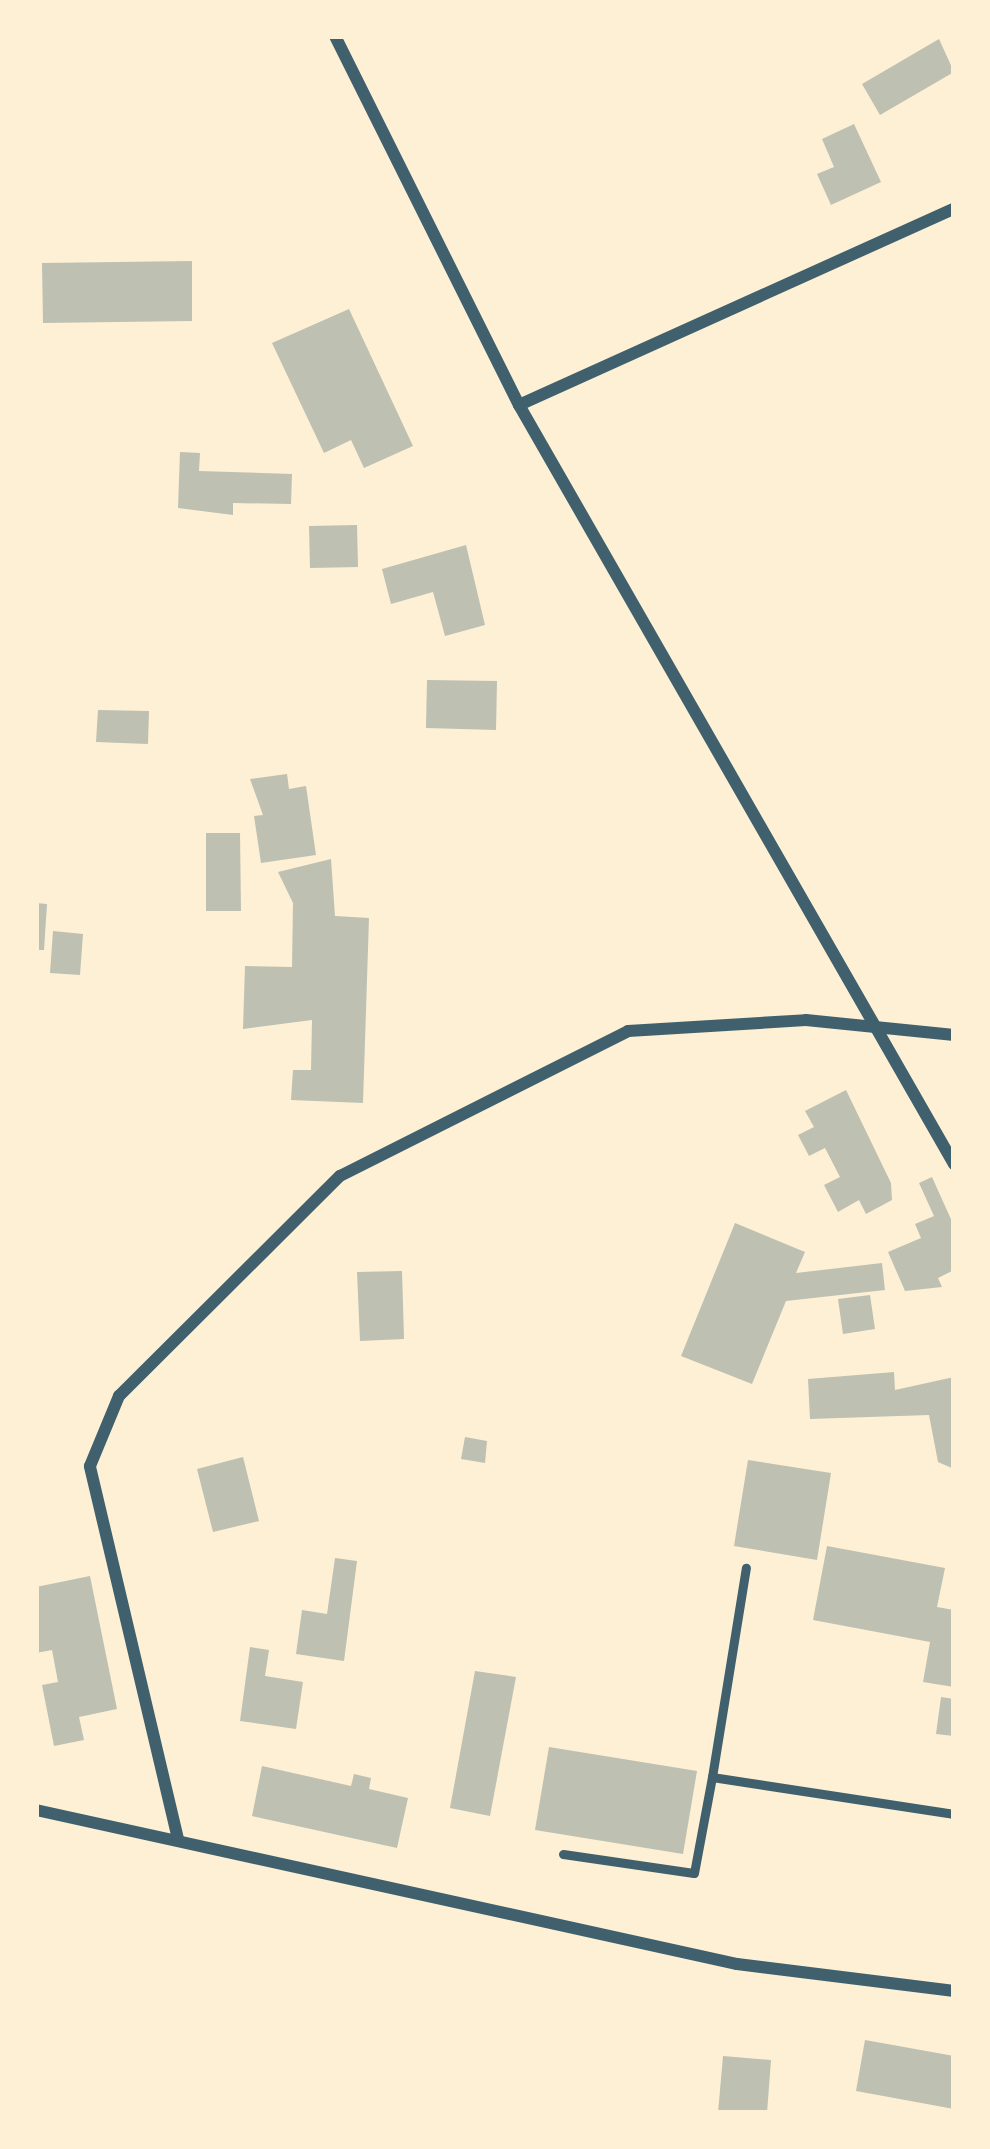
<!DOCTYPE html>
<style>
body{margin:0}
#map{position:relative;width:990px;height:2149px;overflow:hidden;background:#fdf0d5;font-family:"Fira Sans Condensed",sans-serif}
div>[style]{position:absolute}
.building>*{inset:0;background:#bec0b2}
.service>*{height:9px;margin:-4.5px;padding:0 4.5px;transform-origin:4.5px;border-radius:4.5px;background:#3f606c}
.minor>*{height:12px;margin:-6px;padding:0 6px;transform-origin:6px;border-radius:6px;background:#3f606c}
span{translate:-50% -50%;white-space:nowrap;text-align:center;line-height:1.15;-webkit-text-stroke:10px #fdf0d5;paint-order:stroke}
.frame{position:absolute;inset:0;border:39px solid #fdf0d5;pointer-events:none}
</style>
<div id="map">
<div class="building">
<div style="clip-path:polygon(939px 39px,954px 72px,880px 115px,862px 84px)"></div>
<div style="clip-path:polygon(854px 124px,881px 182px,831px 205px,817px 174px,834px 167px,822px 139px)"></div>
<div style="clip-path:polygon(192px 261px,192px 321px,43px 323px,42px 263px)"></div>
<div style="clip-path:polygon(349px 309px,413px 446px,364px 468px,351px 440px,324px 453px,272px 343px)"></div>
<div style="clip-path:polygon(180px 452px,200px 453px,199px 471px,292px 474px,291px 504px,233px 503px,233px 515px,178px 508px)"></div>
<div style="clip-path:polygon(357px 525px,358px 567px,310px 568px,309px 526px)"></div>
<div style="clip-path:polygon(466px 545px,485px 625px,445px 636px,433px 592px,391px 604px,382px 569px)"></div>
<div style="clip-path:polygon(427px 680px,497px 681px,496px 730px,426px 728px)"></div>
<div style="clip-path:polygon(98px 710px,149px 711px,148px 744px,96px 742px)"></div>
<div style="clip-path:polygon(287px 774px,289px 789px,306px 786px,316px 855px,261px 863px,254px 816px,263px 815px,250px 779px)"></div>
<div style="clip-path:polygon(206px 833px,240px 833px,241px 911px,206px 911px)"></div>
<div style="clip-path:polygon(331px 859px,335px 916px,369px 918px,363px 1103px,291px 1100px,293px 1070px,311px 1070px,312px 1020px,243px 1029px,245px 966px,292px 967px,293px 903px,278px 872px)"></div>
<div style="clip-path:polygon(36px 903px,47px 904px,44px 950px,36px 950px)"></div>
<div style="clip-path:polygon(53px 931px,83px 934px,80px 975px,50px 973px)"></div>
<div style="clip-path:polygon(846px 1090px,891px 1183px,892px 1200px,866px 1214px,859px 1200px,838px 1212px,824px 1185px,840px 1177px,825px 1148px,809px 1156px,798px 1135px,814px 1127px,805px 1111px)"></div>
<div style="clip-path:polygon(932px 1177px,954px 1226px,954px 1270px,938px 1278px,942px 1287px,905px 1291px,888px 1252px,921px 1238px,915px 1224px,934px 1216px,919px 1183px)"></div>
<div style="clip-path:polygon(735px 1223px,805px 1252px,796px 1273px,882px 1263px,885px 1290px,786px 1301px,752px 1384px,681px 1356px)"></div>
<div style="clip-path:polygon(402px 1271px,404px 1339px,360px 1341px,357px 1272px)"></div>
<div style="clip-path:polygon(870px 1295px,875px 1329px,843px 1334px,838px 1299px)"></div>
<div style="clip-path:polygon(894px 1372px,895px 1390px,954px 1377px,954px 1469px,938px 1462px,929px 1415px,810px 1419px,808px 1379px)"></div>
<div style="clip-path:polygon(465px 1437px,487px 1441px,485px 1463px,461px 1459px)"></div>
<div style="clip-path:polygon(243px 1457px,259px 1521px,213px 1532px,197px 1469px)"></div>
<div style="clip-path:polygon(748px 1460px,831px 1473px,817px 1560px,734px 1546px)"></div>
<div style="clip-path:polygon(827px 1546px,945px 1568px,937px 1607px,954px 1610px,954px 1687px,923px 1682px,930px 1642px,813px 1620px)"></div>
<div style="clip-path:polygon(335px 1558px,357px 1561px,344px 1661px,296px 1654px,302px 1610px,327px 1614px)"></div>
<div style="clip-path:polygon(90px 1576px,117px 1709px,79px 1717px,84px 1740px,54px 1746px,42px 1685px,58px 1682px,52px 1650px,36px 1653px,36px 1587px)"></div>
<div style="clip-path:polygon(250px 1647px,269px 1650px,265px 1676px,303px 1682px,296px 1729px,240px 1721px)"></div>
<div style="clip-path:polygon(475px 1671px,516px 1677px,490px 1816px,450px 1808px)"></div>
<div style="clip-path:polygon(941px 1697px,954px 1699px,954px 1736px,936px 1734px)"></div>
<div style="clip-path:polygon(549px 1747px,697px 1771px,683px 1854px,535px 1830px)"></div>
<div style="clip-path:polygon(262px 1766px,351px 1786px,354px 1774px,371px 1778px,369px 1789px,408px 1798px,397px 1848px,252px 1816px)"></div>
<div style="clip-path:polygon(865px 2040px,954px 2056px,954px 2109px,856px 2091px)"></div>
<div style="clip-path:polygon(723px 2056px,771px 2060px,767px 2113px,718px 2113px)"></div>
</div>
<div class="service">
<div style="left:712px;top:1777px;width:212px;rotate:-80.8deg"></div>
<div style="left:563px;top:1854px;width:132px;rotate:8.3deg"></div>
<div style="left:694px;top:1873px;width:98px;rotate:-79.4deg"></div>
<div style="left:712px;top:1777px;width:245px;rotate:8.7deg"></div>
</div>
<div class="minor">
<div style="left:335px;top:36px;width:412px;rotate:63.5deg"></div>
<div style="left:519px;top:405px;width:875px;rotate:60.18deg"></div>
<div style="left:519px;top:405px;width:477px;rotate:-24.3deg"></div>
<div style="left:36px;top:1810px;width:718px;rotate:12.39deg"></div>
<div style="left:737px;top:1964px;width:219px;rotate:7.1deg"></div>
<div style="left:178px;top:1839px;width:383px;rotate:-103.3deg"></div>
<div style="left:90px;top:1466px;width:76px;rotate:-67.5deg"></div>
<div style="left:119px;top:1396px;width:312px;rotate:-44.9deg"></div>
<div style="left:340px;top:1176px;width:322px;rotate:-26.7deg"></div>
<div style="left:628px;top:1031px;width:178px;rotate:-3.5deg"></div>
<div style="left:806px;top:1020px;width:149px;rotate:5.8deg"></div>
</div>
<div class="frame"></div>
</div>
